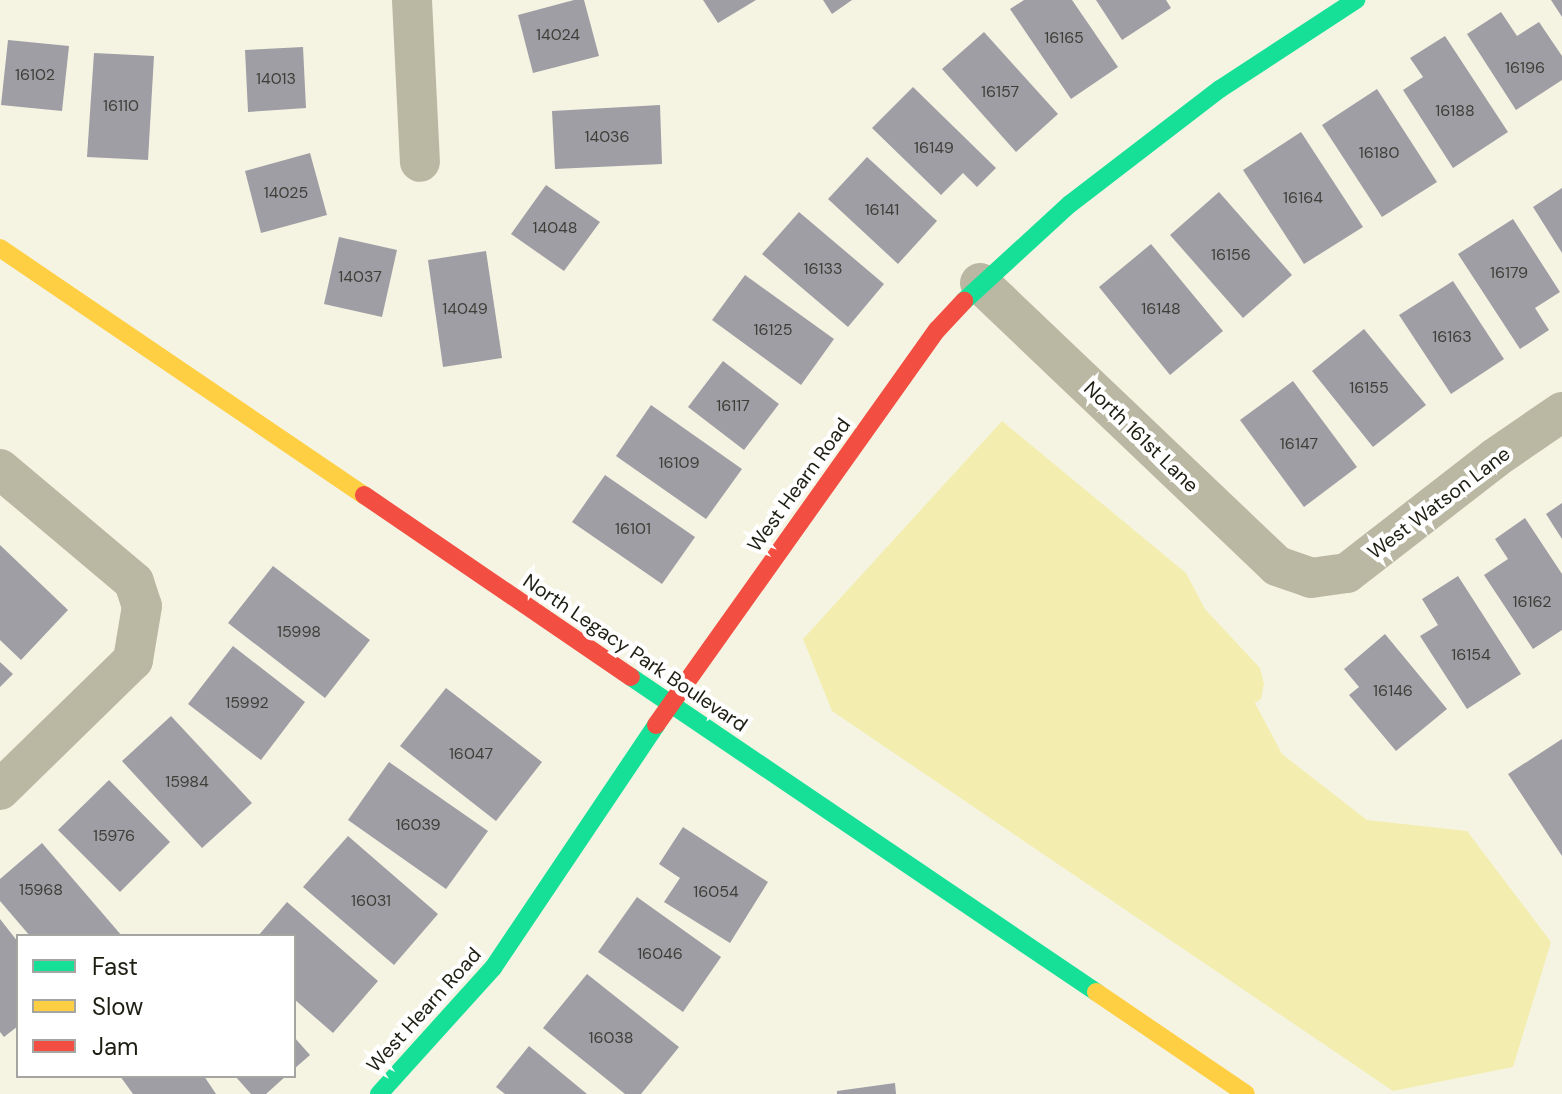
<!DOCTYPE html>
<style>
body{margin:0}
#map{position:relative;width:1562px;height:1094px;overflow:hidden;background:#f5f4e3;font-family:"DM Sans",sans-serif}
div>[style]{position:absolute}
.green>*{inset:0;background:#f3eeaf}
.building>*{inset:0;background:#9f9ea5}
.street>*{height:40px;margin:-20px;padding:0 20px;transform-origin:20px;border-radius:20px;background:#bab8a2}
.fast>*{height:18px;margin:-9px;padding:0 9px;transform-origin:9px;border-radius:9px;background:#16e098}
.slow>*{height:18px;margin:-9px;padding:0 9px;transform-origin:9px;border-radius:9px;background:#ffcf43}
.jam>*{height:18px;margin:-9px;padding:0 9px;transform-origin:9px;border-radius:9px;background:#f24e42}
span{translate:-50% -50%;white-space:nowrap;text-align:center;line-height:1.15;-webkit-text-stroke:8px #fff;paint-order:stroke}
.number-label{font-size:16px;color:#3f3e38}
.number-label span{-webkit-text-stroke-width:0}
.street-label{font-size:20px;color:#1f1e13}
.legend{position:absolute;left:16px;top:934px;width:280px;height:144px;box-sizing:border-box;background:#fff;border:2px solid #a5a5a1;margin:0;padding:10px 14px;list-style:none;font-size:24px;color:#1f1e13}
.legend li{display:flex;align-items:center;gap:16px;height:40px}
.legend b{width:40px;border:2px solid #a5a5a1}
</style>
<div id="map">
<div class="green">
<div style="clip-path:polygon(1002px 421px,1186px 573px,1205px 609px,1260px 668px,1264px 684px,1261px 699px,1255px 703px,1282px 754px,1367px 820px,1467px 831px,1551px 942px,1513px 1067px,1393px 1091px,832px 711px,803px 639px)"></div>
</div>
<div class="building">
<div style="clip-path:polygon(574px 0,584px 0,599px 56px,533px 73px,518px 15px)"></div>
<div style="clip-path:polygon(703px 0,756px 0,718px 23px)"></div>
<div style="clip-path:polygon(823px 0,852px 0,832px 14px)"></div>
<div style="clip-path:polygon(1024px 0,1072px 0,1118px 67px,1071px 99px,1010px 9px)"></div>
<div style="clip-path:polygon(1096px 0,1166px 0,1171px 8px,1122px 40px)"></div>
<div style="clip-path:polygon(1551px 0,1562px 0,1562px 17px)"></div>
<div style="clip-path:polygon(1501px 12px,1517px 36px,1539px 22px,1562px 56px,1562px 80px,1516px 110px,1467px 34px)"></div>
<div style="clip-path:polygon(984px 32px,1058px 114px,1016px 152px,942px 69px)"></div>
<div style="clip-path:polygon(1445px 36px,1508px 132px,1453px 168px,1403px 90px,1423px 77px,1410px 58px)"></div>
<div style="clip-path:polygon(8px 40px,69px 46px,62px 111px,1px 105px)"></div>
<div style="clip-path:polygon(303px 47px,306px 108px,248px 112px,245px 50px)"></div>
<div style="clip-path:polygon(94px 53px,154px 56px,148px 160px,87px 157px)"></div>
<div style="clip-path:polygon(913px 87px,996px 168px,977px 187px,963px 173px,941px 195px,872px 128px)"></div>
<div style="clip-path:polygon(1377px 89px,1437px 182px,1382px 217px,1322px 125px)"></div>
<div style="clip-path:polygon(660px 105px,662px 164px,555px 169px,552px 111px)"></div>
<div style="clip-path:polygon(1301px 132px,1363px 227px,1304px 264px,1243px 170px)"></div>
<div style="clip-path:polygon(310px 153px,327px 215px,261px 233px,245px 171px)"></div>
<div style="clip-path:polygon(867px 157px,937px 221px,898px 264px,828px 199px)"></div>
<div style="clip-path:polygon(546px 185px,600px 222px,564px 271px,511px 234px)"></div>
<div style="clip-path:polygon(1562px 188px,1562px 253px,1533px 207px)"></div>
<div style="clip-path:polygon(1219px 192px,1292px 275px,1243px 318px,1170px 235px)"></div>
<div style="clip-path:polygon(799px 212px,884px 284px,848px 327px,762px 254px)"></div>
<div style="clip-path:polygon(1513px 219px,1560px 292px,1535px 308px,1549px 330px,1520px 349px,1458px 254px)"></div>
<div style="clip-path:polygon(339px 237px,397px 250px,382px 317px,324px 304px)"></div>
<div style="clip-path:polygon(1151px 244px,1223px 331px,1170px 375px,1099px 287px)"></div>
<div style="clip-path:polygon(486px 251px,502px 358px,443px 367px,428px 260px)"></div>
<div style="clip-path:polygon(745px 275px,834px 339px,801px 385px,712px 320px)"></div>
<div style="clip-path:polygon(1453px 281px,1504px 359px,1451px 394px,1399px 315px)"></div>
<div style="clip-path:polygon(1364px 329px,1426px 405px,1373px 447px,1312px 371px)"></div>
<div style="clip-path:polygon(723px 361px,779px 404px,744px 450px,688px 407px)"></div>
<div style="clip-path:polygon(1293px 381px,1357px 467px,1304px 507px,1240px 420px)"></div>
<div style="clip-path:polygon(651px 405px,742px 469px,706px 519px,616px 456px)"></div>
<div style="clip-path:polygon(605px 475px,695px 537px,662px 584px,572px 522px)"></div>
<div style="clip-path:polygon(1562px 503px,1562px 539px,1546px 514px)"></div>
<div style="clip-path:polygon(1525px 518px,1562px 574px,1562px 630px,1533px 649px,1484px 575px,1508px 559px,1495px 539px)"></div>
<div style="clip-path:polygon(0 545px,68px 610px,21px 660px,0 640px)"></div>
<div style="clip-path:polygon(273px 566px,370px 640px,325px 698px,228px 623px)"></div>
<div style="clip-path:polygon(1458px 576px,1521px 674px,1467px 709px,1420px 636px,1438px 625px,1422px 599px)"></div>
<div style="clip-path:polygon(1385px 634px,1447px 709px,1396px 751px,1349px 695px,1359px 687px,1344px 669px)"></div>
<div style="clip-path:polygon(233px 646px,305px 702px,261px 760px,188px 704px)"></div>
<div style="clip-path:polygon(0 662px,13px 674px,0 687px)"></div>
<div style="clip-path:polygon(446px 688px,542px 762px,496px 821px,400px 746px)"></div>
<div style="clip-path:polygon(171px 716px,252px 803px,202px 848px,122px 761px)"></div>
<div style="clip-path:polygon(1562px 739px,1562px 856px,1508px 774px)"></div>
<div style="clip-path:polygon(389px 762px,488px 831px,446px 889px,348px 820px)"></div>
<div style="clip-path:polygon(109px 780px,170px 842px,120px 892px,58px 830px)"></div>
<div style="clip-path:polygon(683px 827px,768px 882px,730px 943px,664px 902px,680px 878px,659px 864px)"></div>
<div style="clip-path:polygon(348px 836px,438px 914px,394px 965px,303px 887px)"></div>
<div style="clip-path:polygon(42px 843px,122px 936px,30px 936px,0 901px,0 879px)"></div>
<div style="clip-path:polygon(637px 897px,721px 957px,683px 1012px,598px 952px)"></div>
<div style="clip-path:polygon(287px 902px,378px 981px,333px 1033px,294px 999px,294px 936px,258px 936px)"></div>
<div style="clip-path:polygon(0 919px,18px 942px,18px 1026px,4px 1037px,0 1032px)"></div>
<div style="clip-path:polygon(587px 974px,679px 1047px,641px 1094px,625px 1094px,543px 1028px)"></div>
<div style="clip-path:polygon(294px 1037px,310px 1055px,294px 1069px)"></div>
<div style="clip-path:polygon(529px 1046px,587px 1094px,505px 1094px,496px 1087px)"></div>
<div style="clip-path:polygon(120px 1076px,204px 1076px,216px 1094px,133px 1094px)"></div>
<div style="clip-path:polygon(235px 1076px,286px 1076px,266px 1094px,251px 1094px)"></div>
<div style="clip-path:polygon(895px 1083px,896px 1094px,837px 1094px,837px 1091px)"></div>
</div>
<div class="street">
<div style="left:412px;top:0;width:162px;rotate:87.2deg"></div>
<div style="left:980px;top:283px;width:410px;rotate:43.6deg"></div>
<div style="left:1277px;top:566px;width:36px;rotate:19deg"></div>
<div style="left:1311px;top:578px;width:36px;rotate:-8deg"></div>
<div style="left:1347px;top:573px;width:187px;rotate:-37.8deg"></div>
<div style="left:1495px;top:458px;width:81px;rotate:-34.5deg"></div>
<div style="left:0;top:469px;width:175px;rotate:40.1deg"></div>
<div style="left:134px;top:582px;width:25px;rotate:72deg"></div>
<div style="left:142px;top:606px;width:55px;rotate:99.5deg"></div>
<div style="left:133px;top:660px;width:186px;rotate:135.7deg"></div>
</div>
<div class="fast">
<div style="left:964px;top:301px;width:144px;rotate:-42.5deg"></div>
<div style="left:1070px;top:204px;width:189px;rotate:-37.5deg"></div>
<div style="left:1220px;top:89px;width:163px;rotate:-33.2deg"></div>
<div style="left:631px;top:677px;width:562px;rotate:34.11deg"></div>
<div style="left:379px;top:1094px;width:170px;rotate:-47.9deg"></div>
<div style="left:493px;top:968px;width:293px;rotate:-56.1deg"></div>
</div>
<div class="slow">
<div style="left:0;top:248px;width:440px;rotate:34.2deg"></div>
<div style="left:1096px;top:992px;width:181px;rotate:34.2deg"></div>
</div>
<div class="jam">
<div style="left:364px;top:495px;width:323px;rotate:34.3deg"></div>
<div style="left:656px;top:725px;width:485px;rotate:-54.6deg"></div>
<div style="left:937px;top:330px;width:40px;rotate:-47deg"></div>
</div>
<div class="number-label">
<span style="left:558px;top:35px">14024</span>
<span style="left:1064px;top:38px">16165</span>
<span style="left:1525px;top:68px">16196</span>
<span style="left:35px;top:75px">16102</span>
<span style="left:276px;top:79px">14013</span>
<span style="left:1000px;top:92px">16157</span>
<span style="left:121px;top:106px">16110</span>
<span style="left:1455px;top:111px">16188</span>
<span style="left:607px;top:137px">14036</span>
<span style="left:934px;top:148px">16149</span>
<span style="left:1379px;top:153px">16180</span>
<span style="left:286px;top:193px">14025</span>
<span style="left:1303px;top:198px">16164</span>
<span style="left:882px;top:210px">16141</span>
<span style="left:555px;top:228px">14048</span>
<span style="left:1231px;top:255px">16156</span>
<span style="left:823px;top:269px">16133</span>
<span style="left:1509px;top:273px">16179</span>
<span style="left:360px;top:277px">14037</span>
<span style="left:465px;top:309px">14049</span>
<span style="left:1161px;top:309px">16148</span>
<span style="left:773px;top:330px">16125</span>
<span style="left:1452px;top:337px">16163</span>
<span style="left:1369px;top:388px">16155</span>
<span style="left:733px;top:406px">16117</span>
<span style="left:1299px;top:444px">16147</span>
<span style="left:679px;top:463px">16109</span>
<span style="left:633px;top:529px">16101</span>
<span style="left:1532px;top:602px">16162</span>
<span style="left:299px;top:632px">15998</span>
<span style="left:1471px;top:655px">16154</span>
<span style="left:1393px;top:691px">16146</span>
<span style="left:247px;top:703px">15992</span>
<span style="left:471px;top:754px">16047</span>
<span style="left:187px;top:782px">15984</span>
<span style="left:418px;top:825px">16039</span>
<span style="left:114px;top:836px">15976</span>
<span style="left:41px;top:890px">15968</span>
<span style="left:716px;top:892px">16054</span>
<span style="left:371px;top:901px">16031</span>
<span style="left:660px;top:954px">16046</span>
<span style="left:611px;top:1038px">16038</span>
</div>
<div class="street-label">
<span style="left:1141px;top:437px;rotate:44deg">North 161st Lane</span>
<span style="left:799px;top:485px;rotate:-54deg">West Hearn Road</span>
<span style="left:1439px;top:503px;rotate:-37deg">West Watson Lane</span>
<span style="left:635px;top:653px;rotate:34deg">North Legacy Park Boulevard</span>
<span style="left:424px;top:1010px;rotate:-48deg">West Hearn Road</span>
</div>
<ul class="legend">
<li><b style="height:10px;background:#16e098"></b>Fast</li>
<li><b style="height:10px;background:#ffcf43"></b>Slow</li>
<li><b style="height:10px;background:#f24e42"></b>Jam</li>
</ul>
</div>
